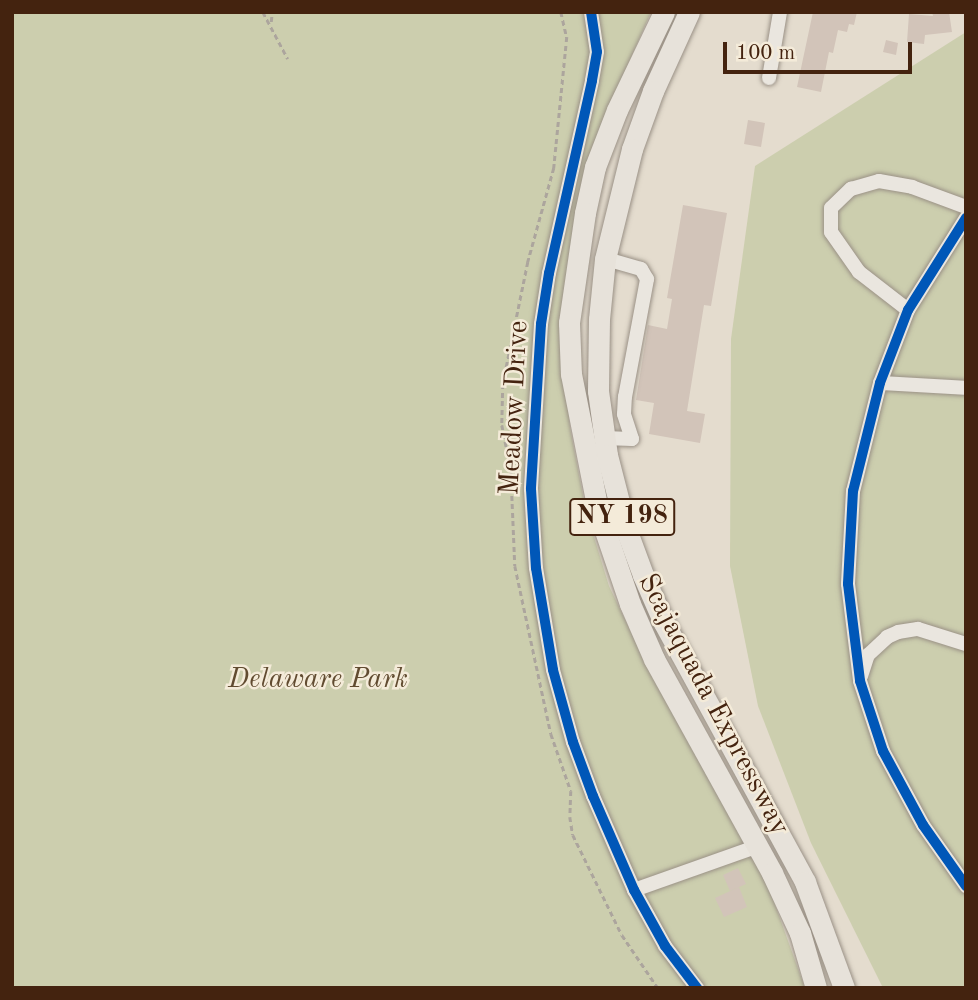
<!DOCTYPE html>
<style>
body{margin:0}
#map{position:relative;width:978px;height:1000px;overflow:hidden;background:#e4dcce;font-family:"Old Standard TT",serif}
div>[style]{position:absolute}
.green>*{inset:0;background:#ccceae}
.building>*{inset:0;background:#d2c4b9}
.path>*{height:2.5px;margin-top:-1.25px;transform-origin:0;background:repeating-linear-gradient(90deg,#aca59d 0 5px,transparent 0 8.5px)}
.roads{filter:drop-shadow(0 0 2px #9a9186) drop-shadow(0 0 2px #9a9186)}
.minor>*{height:14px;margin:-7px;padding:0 7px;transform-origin:7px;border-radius:7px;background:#eae6df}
.highway>*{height:21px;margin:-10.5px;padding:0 10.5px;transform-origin:10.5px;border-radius:10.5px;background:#e7e2da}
.cycleway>*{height:10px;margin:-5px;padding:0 5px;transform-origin:5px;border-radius:5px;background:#0057b8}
span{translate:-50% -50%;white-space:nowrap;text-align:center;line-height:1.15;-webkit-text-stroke:5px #f4ebd9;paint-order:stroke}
.shield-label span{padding:2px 5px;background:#f4ebd9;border:2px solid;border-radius:5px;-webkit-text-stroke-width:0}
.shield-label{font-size:26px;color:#44230f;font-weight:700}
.street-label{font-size:28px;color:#44230f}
.park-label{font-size:28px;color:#614b30;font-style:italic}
.frame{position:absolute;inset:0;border:14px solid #44230f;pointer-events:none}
.scale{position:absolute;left:723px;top:42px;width:189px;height:32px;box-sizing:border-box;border:4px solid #44230f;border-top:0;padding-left:9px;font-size:21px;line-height:24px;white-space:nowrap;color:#44230f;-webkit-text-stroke:5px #f4ebd9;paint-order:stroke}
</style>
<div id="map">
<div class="green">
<div style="clip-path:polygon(12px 12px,651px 12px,611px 103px,566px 378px,570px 428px,586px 511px,609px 586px,650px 672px,769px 888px,805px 988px,12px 988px)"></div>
<div style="clip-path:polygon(966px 32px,966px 988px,883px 988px,811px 843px,758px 706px,730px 566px,731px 339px,755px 166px)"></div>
</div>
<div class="building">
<div style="clip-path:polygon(813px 12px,857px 12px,854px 25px,849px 24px,847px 32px,838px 30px,833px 53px,829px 52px,821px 92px,797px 87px)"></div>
<div style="clip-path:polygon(932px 12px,949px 12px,952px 32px,925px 35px,924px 44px,907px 42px,909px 14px,933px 16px)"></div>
<div style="clip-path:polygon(886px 40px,898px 43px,896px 55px,883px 52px)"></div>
<div style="clip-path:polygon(748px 120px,765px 123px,761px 147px,744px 144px)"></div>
<div style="clip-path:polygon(683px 205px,727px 213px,711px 306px,704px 305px,687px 411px,705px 414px,700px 443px,649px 434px,654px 403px,636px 400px,648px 325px,667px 329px,672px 299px,667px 298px)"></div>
<div style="clip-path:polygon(738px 868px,746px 884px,730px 891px,723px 875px)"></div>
<div style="clip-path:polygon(739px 887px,747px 907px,724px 917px,715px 898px)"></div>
</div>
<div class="path">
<div style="left:263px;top:12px;width:53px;rotate:62deg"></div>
<div style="left:561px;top:12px;width:26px;rotate:77deg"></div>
<div style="left:567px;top:37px;width:132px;rotate:95.7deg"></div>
<div style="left:554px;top:168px;width:98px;rotate:105.5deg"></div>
<div style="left:528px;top:262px;width:125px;rotate:101.6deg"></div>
<div style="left:503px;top:384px;width:41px;rotate:91.4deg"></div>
<div style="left:502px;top:425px;width:46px;rotate:78.7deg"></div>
<div style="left:511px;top:470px;width:96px;rotate:87.6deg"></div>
<div style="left:515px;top:566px;width:172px;rotate:77.9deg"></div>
<div style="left:551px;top:734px;width:60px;rotate:70.7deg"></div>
<div style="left:571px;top:791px;width:26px;rotate:92deg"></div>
<div style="left:570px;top:817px;width:18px;rotate:81deg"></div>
<div style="left:573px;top:835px;width:111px;rotate:63.9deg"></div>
<div style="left:622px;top:935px;width:64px;rotate:55.8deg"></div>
<div style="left:271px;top:22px;width:10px;rotate:-84deg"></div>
<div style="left:507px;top:451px;width:14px"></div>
</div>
<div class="roads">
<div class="minor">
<div style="left:591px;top:12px;width:40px;rotate:81.5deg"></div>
<div style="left:597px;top:52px;width:29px;rotate:100deg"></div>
<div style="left:592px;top:81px;width:197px;rotate:102.6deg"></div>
<div style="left:549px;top:273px;width:52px;rotate:98.9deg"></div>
<div style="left:541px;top:324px;width:165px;rotate:93.5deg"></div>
<div style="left:531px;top:489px;width:79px;rotate:86.4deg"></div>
<div style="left:536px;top:568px;width:103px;rotate:80.5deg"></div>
<div style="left:553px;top:670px;width:75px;rotate:74.5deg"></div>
<div style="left:573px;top:742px;width:58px;rotate:69.7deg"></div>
<div style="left:593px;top:796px;width:103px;rotate:66.4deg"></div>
<div style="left:634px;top:890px;width:64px;rotate:61deg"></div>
<div style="left:665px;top:946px;width:53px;rotate:52.7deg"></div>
<div style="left:769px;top:78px;width:67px;rotate:-80.5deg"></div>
<div style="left:966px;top:218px;width:109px;rotate:122.2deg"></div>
<div style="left:908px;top:310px;width:78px;rotate:111deg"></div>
<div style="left:880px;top:383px;width:111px;rotate:104deg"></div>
<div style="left:853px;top:491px;width:93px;rotate:93.1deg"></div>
<div style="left:848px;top:584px;width:98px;rotate:82.9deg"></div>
<div style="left:860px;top:681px;width:74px;rotate:71.8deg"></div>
<div style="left:883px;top:751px;width:84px;rotate:61.6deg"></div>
<div style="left:923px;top:825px;width:75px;rotate:54.8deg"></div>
<div style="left:908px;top:310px;width:62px;rotate:-142.2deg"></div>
<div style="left:859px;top:272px;width:49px;rotate:-125deg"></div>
<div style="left:831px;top:232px;width:24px;rotate:-90deg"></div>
<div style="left:831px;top:208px;width:28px;rotate:-44deg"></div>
<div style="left:851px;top:189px;width:29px;rotate:-16deg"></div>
<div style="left:879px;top:181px;width:34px;rotate:10deg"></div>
<div style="left:912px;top:187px;width:58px;rotate:20.3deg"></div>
<div style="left:880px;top:383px;width:86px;rotate:3.3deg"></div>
<div style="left:604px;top:438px;width:28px;rotate:2deg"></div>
<div style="left:632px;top:439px;width:26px;rotate:-108deg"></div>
<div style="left:624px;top:414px;width:17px;rotate:-87deg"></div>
<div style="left:625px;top:397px;width:120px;rotate:-79.4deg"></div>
<div style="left:647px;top:279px;width:12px;rotate:-121deg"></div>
<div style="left:641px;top:269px;width:37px;rotate:-164deg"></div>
<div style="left:861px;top:676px;width:22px;rotate:-72deg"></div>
<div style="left:868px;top:655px;width:26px;rotate:-43deg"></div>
<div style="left:887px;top:637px;width:12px;rotate:-24deg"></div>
<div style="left:898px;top:632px;width:20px;rotate:-9deg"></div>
<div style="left:918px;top:629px;width:50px;rotate:17.4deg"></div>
<div style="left:634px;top:890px;width:132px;rotate:-19.5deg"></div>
</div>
<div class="highway">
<div style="left:664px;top:12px;width:109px;rotate:115.6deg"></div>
<div style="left:617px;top:110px;width:61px;rotate:111.1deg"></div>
<div style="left:595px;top:167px;width:47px;rotate:102.3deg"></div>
<div style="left:585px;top:213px;width:111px;rotate:98.3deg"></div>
<div style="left:569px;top:323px;width:51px;rotate:87.8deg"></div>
<div style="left:571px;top:374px;width:139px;rotate:78.8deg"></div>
<div style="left:598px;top:510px;width:99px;rotate:71.2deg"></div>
<div style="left:630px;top:604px;width:60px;rotate:66.4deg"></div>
<div style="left:654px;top:659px;width:244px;rotate:61.1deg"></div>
<div style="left:772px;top:873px;width:66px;rotate:65deg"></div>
<div style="left:800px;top:933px;width:57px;rotate:73.8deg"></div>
<div style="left:689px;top:12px;width:87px;rotate:114.5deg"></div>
<div style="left:653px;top:91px;width:62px;rotate:109.9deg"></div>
<div style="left:632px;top:149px;width:113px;rotate:103.8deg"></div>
<div style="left:605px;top:259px;width:60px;rotate:95.7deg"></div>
<div style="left:599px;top:319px;width:72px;rotate:90.8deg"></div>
<div style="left:598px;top:391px;width:65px;rotate:82deg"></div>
<div style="left:607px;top:455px;width:76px;rotate:75.6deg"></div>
<div style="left:626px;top:529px;width:49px;rotate:69.7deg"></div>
<div style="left:643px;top:575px;width:52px;rotate:66.4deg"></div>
<div style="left:664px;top:623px;width:295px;rotate:61.4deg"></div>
<div style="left:805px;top:882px;width:113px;rotate:69.8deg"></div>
</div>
</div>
<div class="cycleway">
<div style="left:591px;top:12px;width:40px;rotate:81.5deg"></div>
<div style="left:597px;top:52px;width:29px;rotate:100deg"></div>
<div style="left:592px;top:81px;width:197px;rotate:102.6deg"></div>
<div style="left:549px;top:273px;width:52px;rotate:98.9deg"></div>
<div style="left:541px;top:324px;width:165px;rotate:93.5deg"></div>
<div style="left:531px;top:489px;width:79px;rotate:86.4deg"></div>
<div style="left:536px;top:568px;width:103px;rotate:80.5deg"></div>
<div style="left:553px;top:670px;width:75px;rotate:74.5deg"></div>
<div style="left:573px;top:742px;width:58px;rotate:69.7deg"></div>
<div style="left:593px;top:796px;width:103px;rotate:66.4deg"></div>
<div style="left:634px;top:890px;width:64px;rotate:61deg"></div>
<div style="left:665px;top:946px;width:53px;rotate:52.7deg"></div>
<div style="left:966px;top:218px;width:109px;rotate:122.2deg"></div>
<div style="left:908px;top:310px;width:78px;rotate:111deg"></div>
<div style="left:880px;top:383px;width:111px;rotate:104deg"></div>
<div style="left:853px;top:491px;width:93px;rotate:93.1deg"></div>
<div style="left:848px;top:584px;width:98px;rotate:82.9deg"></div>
<div style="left:860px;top:681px;width:74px;rotate:71.8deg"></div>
<div style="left:883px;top:751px;width:84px;rotate:61.6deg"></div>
<div style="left:923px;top:825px;width:75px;rotate:54.8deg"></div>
</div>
<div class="shield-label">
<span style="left:622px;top:517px">NY 198</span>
</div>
<div class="street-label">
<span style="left:515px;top:408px;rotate:-87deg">Meadow Drive</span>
<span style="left:713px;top:705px;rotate:62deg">Scajaquada Expressway</span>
</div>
<div class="park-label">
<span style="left:318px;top:680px">Delaware Park</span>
</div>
<div class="frame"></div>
<div class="scale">100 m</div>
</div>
